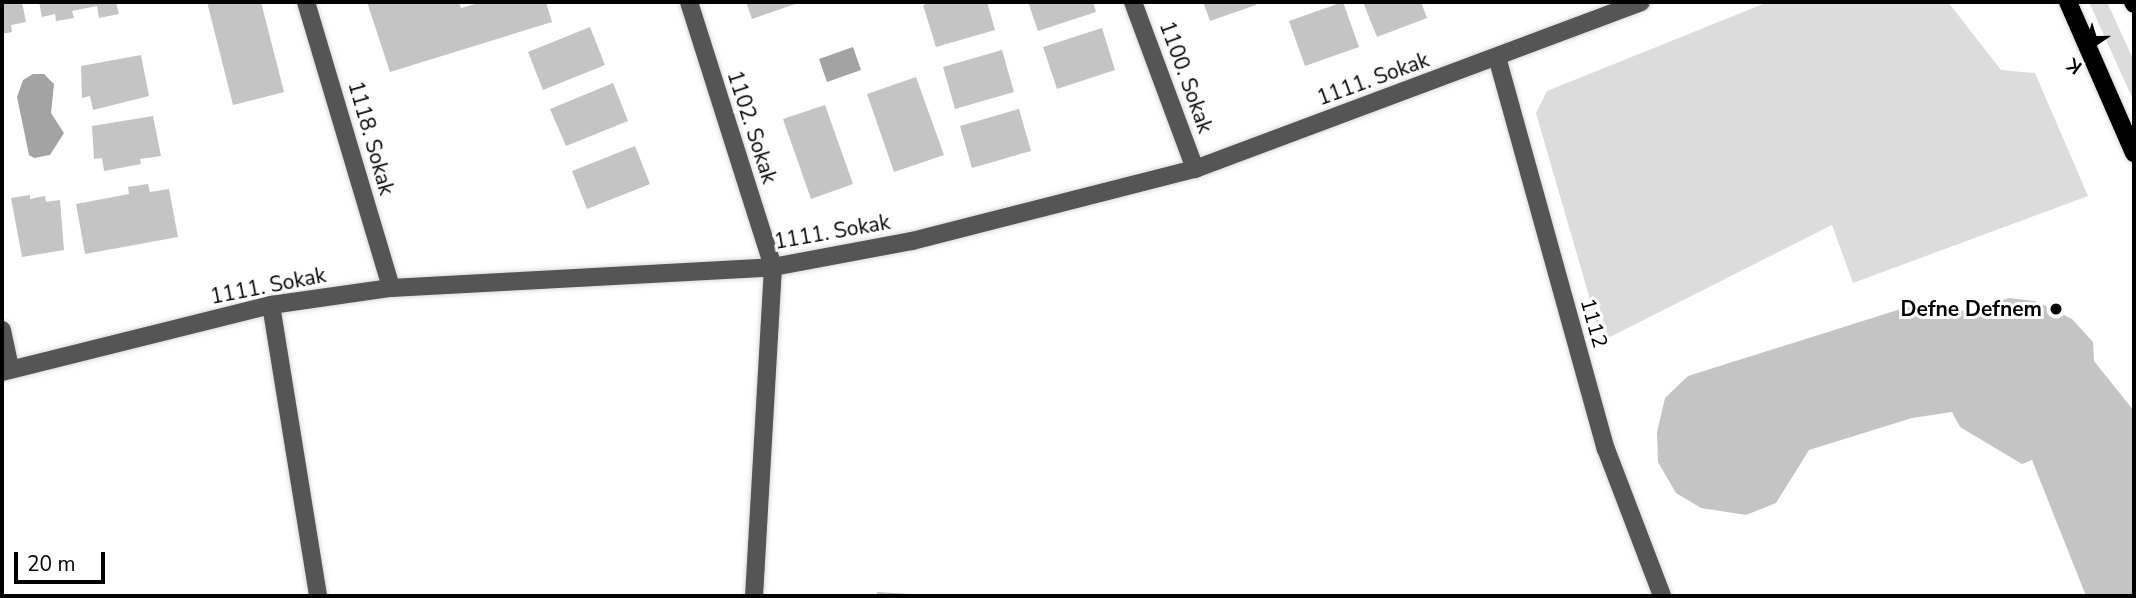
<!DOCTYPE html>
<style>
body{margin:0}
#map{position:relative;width:2136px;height:598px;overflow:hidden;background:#fff;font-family:"Nunito Sans",sans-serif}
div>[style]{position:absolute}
.green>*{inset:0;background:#dcdcdc}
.water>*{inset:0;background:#a3a3a3}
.building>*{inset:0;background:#c4c4c4}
.roads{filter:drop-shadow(0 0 2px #dbdbdb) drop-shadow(0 0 2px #dbdbdb)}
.minor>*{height:18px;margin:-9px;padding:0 9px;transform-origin:9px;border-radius:9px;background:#555}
.major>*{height:18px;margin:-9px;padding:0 9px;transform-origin:9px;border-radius:9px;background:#000}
.dots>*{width:19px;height:19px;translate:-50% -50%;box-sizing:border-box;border:4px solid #fff;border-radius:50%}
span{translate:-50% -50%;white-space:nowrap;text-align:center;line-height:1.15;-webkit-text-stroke:6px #fff;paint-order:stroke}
.street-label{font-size:21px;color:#000}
.poi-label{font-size:21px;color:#000;font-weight:700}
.right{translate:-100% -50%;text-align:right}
.frame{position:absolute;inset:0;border:4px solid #000;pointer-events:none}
.north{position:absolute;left:2052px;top:14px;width:70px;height:70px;-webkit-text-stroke:5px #fff;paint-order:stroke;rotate:216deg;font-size:19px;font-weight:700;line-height:28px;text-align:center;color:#000}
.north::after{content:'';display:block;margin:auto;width:24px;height:32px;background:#000;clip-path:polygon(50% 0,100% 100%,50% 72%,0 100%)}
.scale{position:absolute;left:14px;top:552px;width:91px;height:32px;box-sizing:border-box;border:4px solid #000;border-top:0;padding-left:9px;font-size:21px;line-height:24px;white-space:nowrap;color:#000;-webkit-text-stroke:5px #fff;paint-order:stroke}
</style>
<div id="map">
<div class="green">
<div style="clip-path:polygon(1768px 2px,1948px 2px,2001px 70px,2035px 73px,2088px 196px,1853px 283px,1832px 225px,1602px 341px,1536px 113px,1547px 91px)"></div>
<div style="clip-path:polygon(2089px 2px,2107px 2px,2134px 61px,2134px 102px)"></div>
</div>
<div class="water">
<div style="clip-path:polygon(853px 47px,861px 70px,827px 82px,819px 59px)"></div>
<div style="clip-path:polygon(33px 74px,44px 74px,54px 84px,51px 113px,64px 133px,50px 155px,34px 158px,29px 155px,17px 97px,23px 80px)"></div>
</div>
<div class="building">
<div style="clip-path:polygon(2px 2px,22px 2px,26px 22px,11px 25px,12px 32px,2px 34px)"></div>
<div style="clip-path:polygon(39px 2px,116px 2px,119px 14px,99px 18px,97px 6px,72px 11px,74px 18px,56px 21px,55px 14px,42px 17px)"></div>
<div style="clip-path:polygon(207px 2px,261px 2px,284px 92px,233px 105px)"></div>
<div style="clip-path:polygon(367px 2px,459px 2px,461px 8px,482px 2px,546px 2px,552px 22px,390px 72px)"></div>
<div style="clip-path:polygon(746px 2px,801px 2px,752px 19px)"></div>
<div style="clip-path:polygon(934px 2px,987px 2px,995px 30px,936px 47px,923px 5px)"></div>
<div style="clip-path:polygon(1028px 2px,1093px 2px,1096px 12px,1038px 31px)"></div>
<div style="clip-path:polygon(1203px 2px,1255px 2px,1256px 5px,1210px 21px)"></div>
<div style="clip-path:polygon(1343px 2px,1359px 47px,1305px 66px,1289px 21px)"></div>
<div style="clip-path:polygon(1363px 2px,1421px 2px,1427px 18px,1377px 37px)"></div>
<div style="clip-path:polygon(590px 27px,605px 65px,543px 90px,528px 52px)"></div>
<div style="clip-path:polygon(1102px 28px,1115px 70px,1057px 89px,1043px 47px)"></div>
<div style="clip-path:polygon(1002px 50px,1014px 92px,955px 109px,943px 67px)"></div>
<div style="clip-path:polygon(141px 55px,149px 96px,93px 110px,90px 96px,82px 98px,81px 66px)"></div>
<div style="clip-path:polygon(916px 77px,944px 155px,894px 172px,867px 94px)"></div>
<div style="clip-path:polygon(613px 83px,628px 121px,566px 146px,550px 109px)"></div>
<div style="clip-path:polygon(825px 105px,853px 184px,811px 199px,783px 119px)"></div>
<div style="clip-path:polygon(1019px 109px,1031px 151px,972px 168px,960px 126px)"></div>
<div style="clip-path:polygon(153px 116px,161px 156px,140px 159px,141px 164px,104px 171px,102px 158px,94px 159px,92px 126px)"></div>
<div style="clip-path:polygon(635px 146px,650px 184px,587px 209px,572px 171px)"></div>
<div style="clip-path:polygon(148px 184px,150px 192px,169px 189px,178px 237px,85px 254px,76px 204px,129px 194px,128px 187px)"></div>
<div style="clip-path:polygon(30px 195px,30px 199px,45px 196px,46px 202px,60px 200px,64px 250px,22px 257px,11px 198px)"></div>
<div style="clip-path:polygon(2009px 298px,2035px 301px,2072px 319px,2093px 342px,2094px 361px,2134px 411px,2134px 596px,2086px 596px,2032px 460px,2022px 464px,1960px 427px,1952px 412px,1912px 418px,1809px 450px,1776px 503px,1746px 515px,1701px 508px,1676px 493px,1658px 462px,1657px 432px,1665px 398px,1688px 376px,1907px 307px,1971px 311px)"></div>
<div style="clip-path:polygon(877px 592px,912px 594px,912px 596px,877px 596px)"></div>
</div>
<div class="roads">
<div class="minor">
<div style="left:306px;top:2px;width:298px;rotate:73.4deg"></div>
<div style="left:689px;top:2px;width:278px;rotate:72.4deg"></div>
<div style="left:773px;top:267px;width:330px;rotate:93.3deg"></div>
<div style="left:1133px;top:2px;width:178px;rotate:69.6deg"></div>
<div style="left:1497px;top:57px;width:407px;rotate:74.5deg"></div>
<div style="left:1606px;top:449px;width:157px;rotate:69.1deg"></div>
<div style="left:271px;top:305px;width:295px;rotate:80.8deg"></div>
<div style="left:2px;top:330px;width:40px;rotate:78deg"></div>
<div style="left:2px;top:372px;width:277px;rotate:-14deg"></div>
<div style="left:271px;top:305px;width:121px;rotate:-8.1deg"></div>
<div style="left:391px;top:288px;width:383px;rotate:-3.1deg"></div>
<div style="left:773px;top:267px;width:141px;rotate:-10.6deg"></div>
<div style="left:912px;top:241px;width:292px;rotate:-14.3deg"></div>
<div style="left:1195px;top:169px;width:476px;rotate:-20.5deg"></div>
</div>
<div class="major">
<div style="left:2068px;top:2px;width:165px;rotate:66.4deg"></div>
<div style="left:2133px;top:2px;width:2px;rotate:63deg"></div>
</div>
</div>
<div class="dots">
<div style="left:2056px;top:309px;background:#000"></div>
</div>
<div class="street-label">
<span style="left:1186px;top:77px;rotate:70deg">1100. Sokak</span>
<span style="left:1373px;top:79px;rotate:-20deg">1111. Sokak</span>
<span style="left:752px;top:127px;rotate:72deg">1102. Sokak</span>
<span style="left:371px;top:138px;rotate:74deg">1118. Sokak</span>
<span style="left:832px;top:232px;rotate:-10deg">1111. Sokak</span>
<span style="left:268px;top:286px;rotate:-11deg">1111. Sokak</span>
<span style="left:1594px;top:323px;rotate:74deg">1112</span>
</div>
<div class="poi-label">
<span class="right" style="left:2042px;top:309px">Defne Defnem</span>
</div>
<div class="frame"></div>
<div class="north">K</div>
<div class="scale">20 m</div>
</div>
